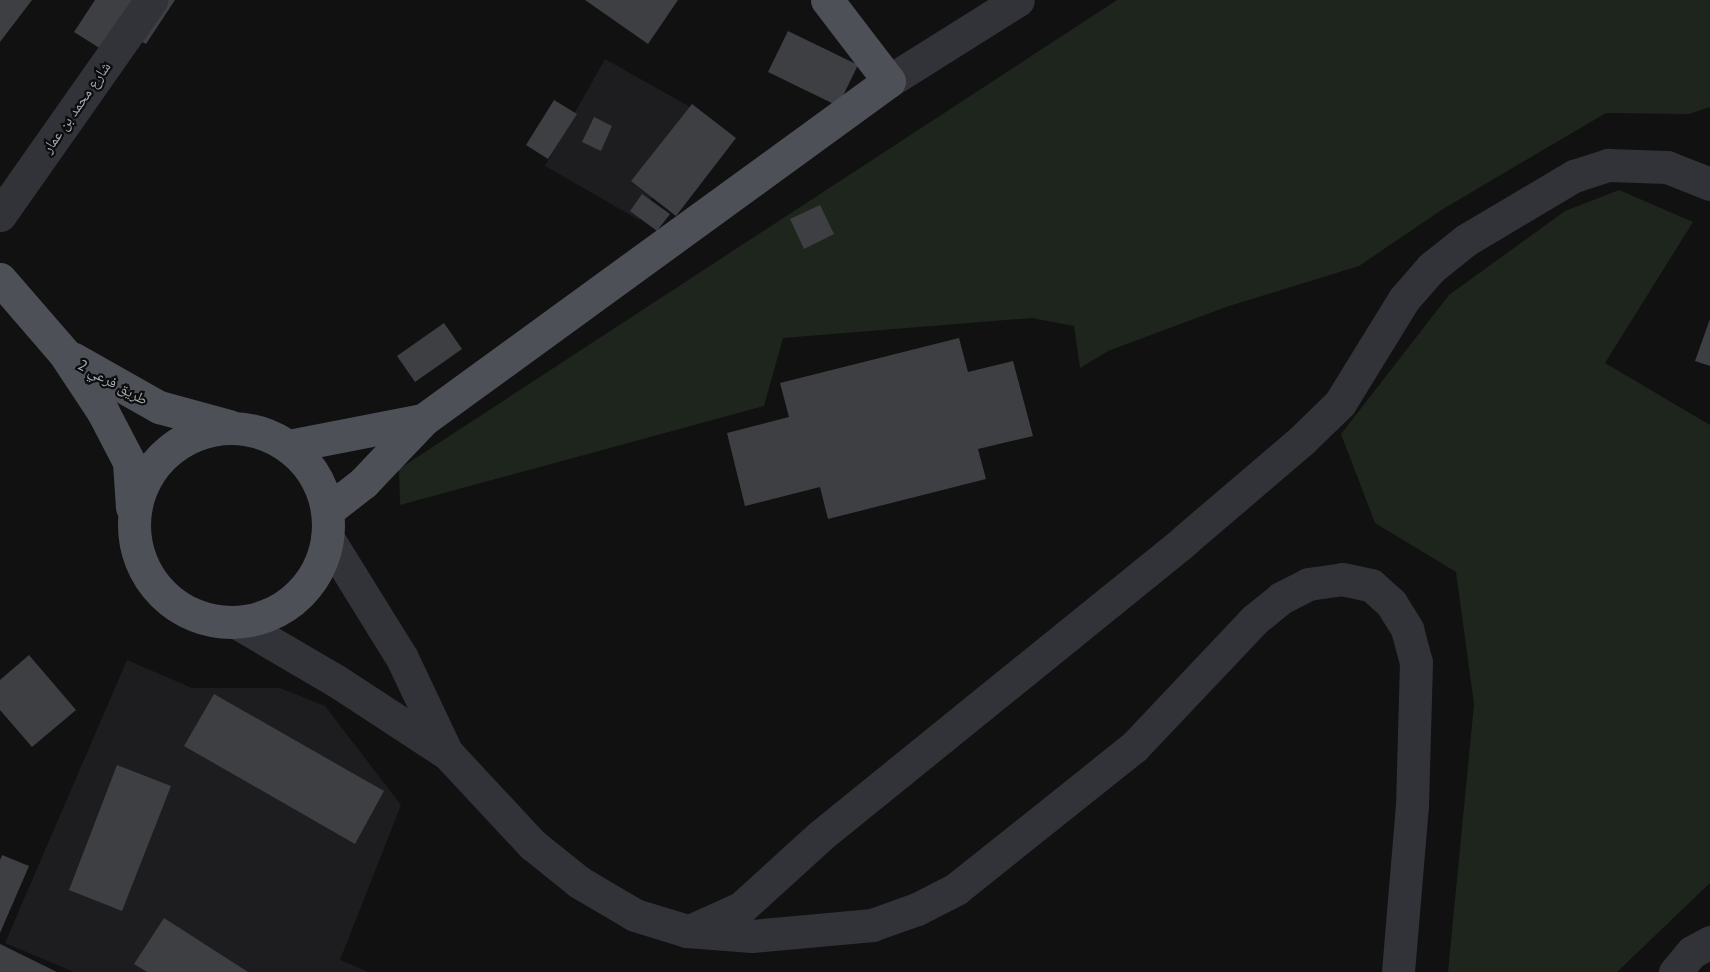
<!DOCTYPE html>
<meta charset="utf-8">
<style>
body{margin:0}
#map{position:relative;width:1710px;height:972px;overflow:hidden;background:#111112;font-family:"PT Sans","Noto Naskh Arabic",sans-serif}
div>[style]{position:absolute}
.built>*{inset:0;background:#1d1d1f}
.green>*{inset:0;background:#1d251d}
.building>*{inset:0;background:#3d3f42}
.minor>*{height:33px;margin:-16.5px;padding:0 16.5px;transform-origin:16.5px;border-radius:16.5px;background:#313338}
.major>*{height:33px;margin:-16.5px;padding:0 16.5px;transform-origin:16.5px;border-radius:16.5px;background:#4d5157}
.major>.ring{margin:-16.5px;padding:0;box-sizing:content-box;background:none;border:33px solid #4d5157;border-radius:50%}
span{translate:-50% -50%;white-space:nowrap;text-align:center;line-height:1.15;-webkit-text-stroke:4.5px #0c0c0d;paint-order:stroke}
.street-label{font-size:15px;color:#a1aab4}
</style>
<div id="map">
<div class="built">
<div style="clip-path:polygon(605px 59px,701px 113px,639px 220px,545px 166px)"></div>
<div style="clip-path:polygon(127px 660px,192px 688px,280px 688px,325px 706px,401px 805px,340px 960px,368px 972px,74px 972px,5px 943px)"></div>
</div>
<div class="green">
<div style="clip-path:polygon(1117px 0,1710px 0,1710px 107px,1689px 114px,1606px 113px,1443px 209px,1359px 266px,1226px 307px,1108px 351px,1080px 368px,1074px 326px,1032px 318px,783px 338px,764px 406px,400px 505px,399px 469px)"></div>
<div style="clip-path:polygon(1619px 190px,1693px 222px,1605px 363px,1710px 425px,1710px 883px,1617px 972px,1448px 972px,1474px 704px,1456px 572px,1375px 523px,1341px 434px,1449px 295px,1565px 211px)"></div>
</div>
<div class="building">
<div style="clip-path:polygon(0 0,32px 0,0 42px)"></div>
<div style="clip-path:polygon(95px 0,175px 0,146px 44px,135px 38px,120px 61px,74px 32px)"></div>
<div style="clip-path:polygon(585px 0,678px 0,648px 44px)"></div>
<div style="clip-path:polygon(788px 31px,858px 65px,838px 106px,768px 72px)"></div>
<div style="clip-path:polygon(554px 100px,577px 114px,548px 159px,526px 145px)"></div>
<div style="clip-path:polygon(692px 104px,736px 138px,676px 216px,631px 181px)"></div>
<div style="clip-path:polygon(594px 117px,612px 126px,601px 151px,582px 142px)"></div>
<div style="clip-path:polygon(642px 194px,670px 214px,657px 231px,630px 211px)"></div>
<div style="clip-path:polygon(820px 205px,834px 234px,804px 249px,790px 219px)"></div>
<div style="clip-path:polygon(1710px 319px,1710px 366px,1695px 361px)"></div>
<div style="clip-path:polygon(444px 323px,462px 349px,415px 382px,397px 356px)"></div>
<div style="clip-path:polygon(959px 338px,968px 372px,1013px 361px,1033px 436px,978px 449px,986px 479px,828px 519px,820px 487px,745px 506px,727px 433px,789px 417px,780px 383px)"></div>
<div style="clip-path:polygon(29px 655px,76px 710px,32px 747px,0 710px,0 680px)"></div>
<div style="clip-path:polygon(214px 694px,384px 791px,355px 844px,184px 746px)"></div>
<div style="clip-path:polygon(117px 765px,171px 786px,122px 911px,69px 890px)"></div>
<div style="clip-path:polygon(2px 855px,29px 866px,0 933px,0 860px)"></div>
<div style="clip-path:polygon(164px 918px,248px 972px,147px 972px,134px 964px)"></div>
<div style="clip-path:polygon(0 944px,57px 972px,0 972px)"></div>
</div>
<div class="minor">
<div style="left:889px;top:81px;width:152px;rotate:-32.1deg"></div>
<div style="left:0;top:215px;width:263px;rotate:-54.9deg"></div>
<div style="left:327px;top:537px;width:142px;rotate:58.2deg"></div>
<div style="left:402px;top:658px;width:105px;rotate:64.7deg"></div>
<div style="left:236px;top:622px;width:115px;rotate:30.4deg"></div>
<div style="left:335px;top:680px;width:135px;rotate:33.2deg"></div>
<div style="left:448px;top:754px;width:125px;rotate:47deg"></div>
<div style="left:533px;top:845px;width:59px;rotate:38.8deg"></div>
<div style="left:579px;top:882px;width:65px;rotate:30.5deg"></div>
<div style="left:635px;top:915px;width:54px;rotate:17.1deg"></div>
<div style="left:687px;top:931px;width:65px;rotate:4.4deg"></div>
<div style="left:752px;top:936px;width:121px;rotate:-5.2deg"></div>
<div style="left:872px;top:925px;width:48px;rotate:-19.6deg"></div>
<div style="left:917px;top:909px;width:44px;rotate:-27.1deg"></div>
<div style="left:956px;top:889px;width:228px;rotate:-38.6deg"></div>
<div style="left:1134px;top:747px;width:175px;rotate:-46.6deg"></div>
<div style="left:1254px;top:620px;width:35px;rotate:-39deg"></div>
<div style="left:1281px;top:598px;width:30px;rotate:-27deg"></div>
<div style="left:1308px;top:584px;width:34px;rotate:-8deg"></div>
<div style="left:1342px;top:579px;width:30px;rotate:12deg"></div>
<div style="left:1371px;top:585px;width:27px;rotate:42deg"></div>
<div style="left:1391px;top:603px;width:31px;rotate:58deg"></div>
<div style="left:1407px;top:629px;width:34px;rotate:75deg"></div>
<div style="left:1416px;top:662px;width:143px;rotate:91.6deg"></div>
<div style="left:1412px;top:805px;width:168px;rotate:94.8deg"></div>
<div style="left:694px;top:929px;width:51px;rotate:-24.1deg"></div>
<div style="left:741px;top:908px;width:107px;rotate:-42.3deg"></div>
<div style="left:820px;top:836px;width:470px;rotate:-39deg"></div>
<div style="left:1185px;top:540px;width:154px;rotate:-40.5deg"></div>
<div style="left:1302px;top:440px;width:53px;rotate:-44.2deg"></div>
<div style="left:1340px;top:403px;width:122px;rotate:-58.4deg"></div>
<div style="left:1404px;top:299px;width:41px;rotate:-48.9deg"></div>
<div style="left:1431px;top:268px;width:45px;rotate:-38.7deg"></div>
<div style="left:1466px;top:240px;width:126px;rotate:-30.7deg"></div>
<div style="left:1574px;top:176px;width:36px;rotate:-18deg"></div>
<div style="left:1608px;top:165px;width:59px;rotate:1.9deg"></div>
<div style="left:1667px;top:167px;width:46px;rotate:21.6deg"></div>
<div style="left:1675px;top:972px;width:26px;rotate:-50deg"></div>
<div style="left:1692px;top:952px;width:21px;rotate:-29deg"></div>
</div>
<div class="major">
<div style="left:0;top:279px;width:98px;rotate:49.1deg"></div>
<div style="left:64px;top:353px;width:71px;rotate:56.5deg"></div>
<div style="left:103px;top:412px;width:56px;rotate:62.5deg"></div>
<div style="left:129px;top:462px;width:45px;rotate:86.2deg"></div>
<div style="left:74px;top:359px;width:98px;rotate:29.5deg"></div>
<div style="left:159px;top:407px;width:73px;rotate:15.2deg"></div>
<div class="ring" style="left:134px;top:428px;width:161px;height:161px"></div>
<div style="left:289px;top:446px;width:136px;rotate:-11deg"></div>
<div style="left:327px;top:511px;width:46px;rotate:-37.9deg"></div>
<div style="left:363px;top:483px;width:87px;rotate:-46.4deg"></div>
<div style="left:423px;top:420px;width:576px;rotate:-36.03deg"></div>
<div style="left:889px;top:81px;width:102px;rotate:-127.4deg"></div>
</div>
<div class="street-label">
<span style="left:76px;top:107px;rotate:-55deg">شارع محمد بن عمار</span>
<span style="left:113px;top:382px;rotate:29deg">طريق فرعي 2</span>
</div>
</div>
